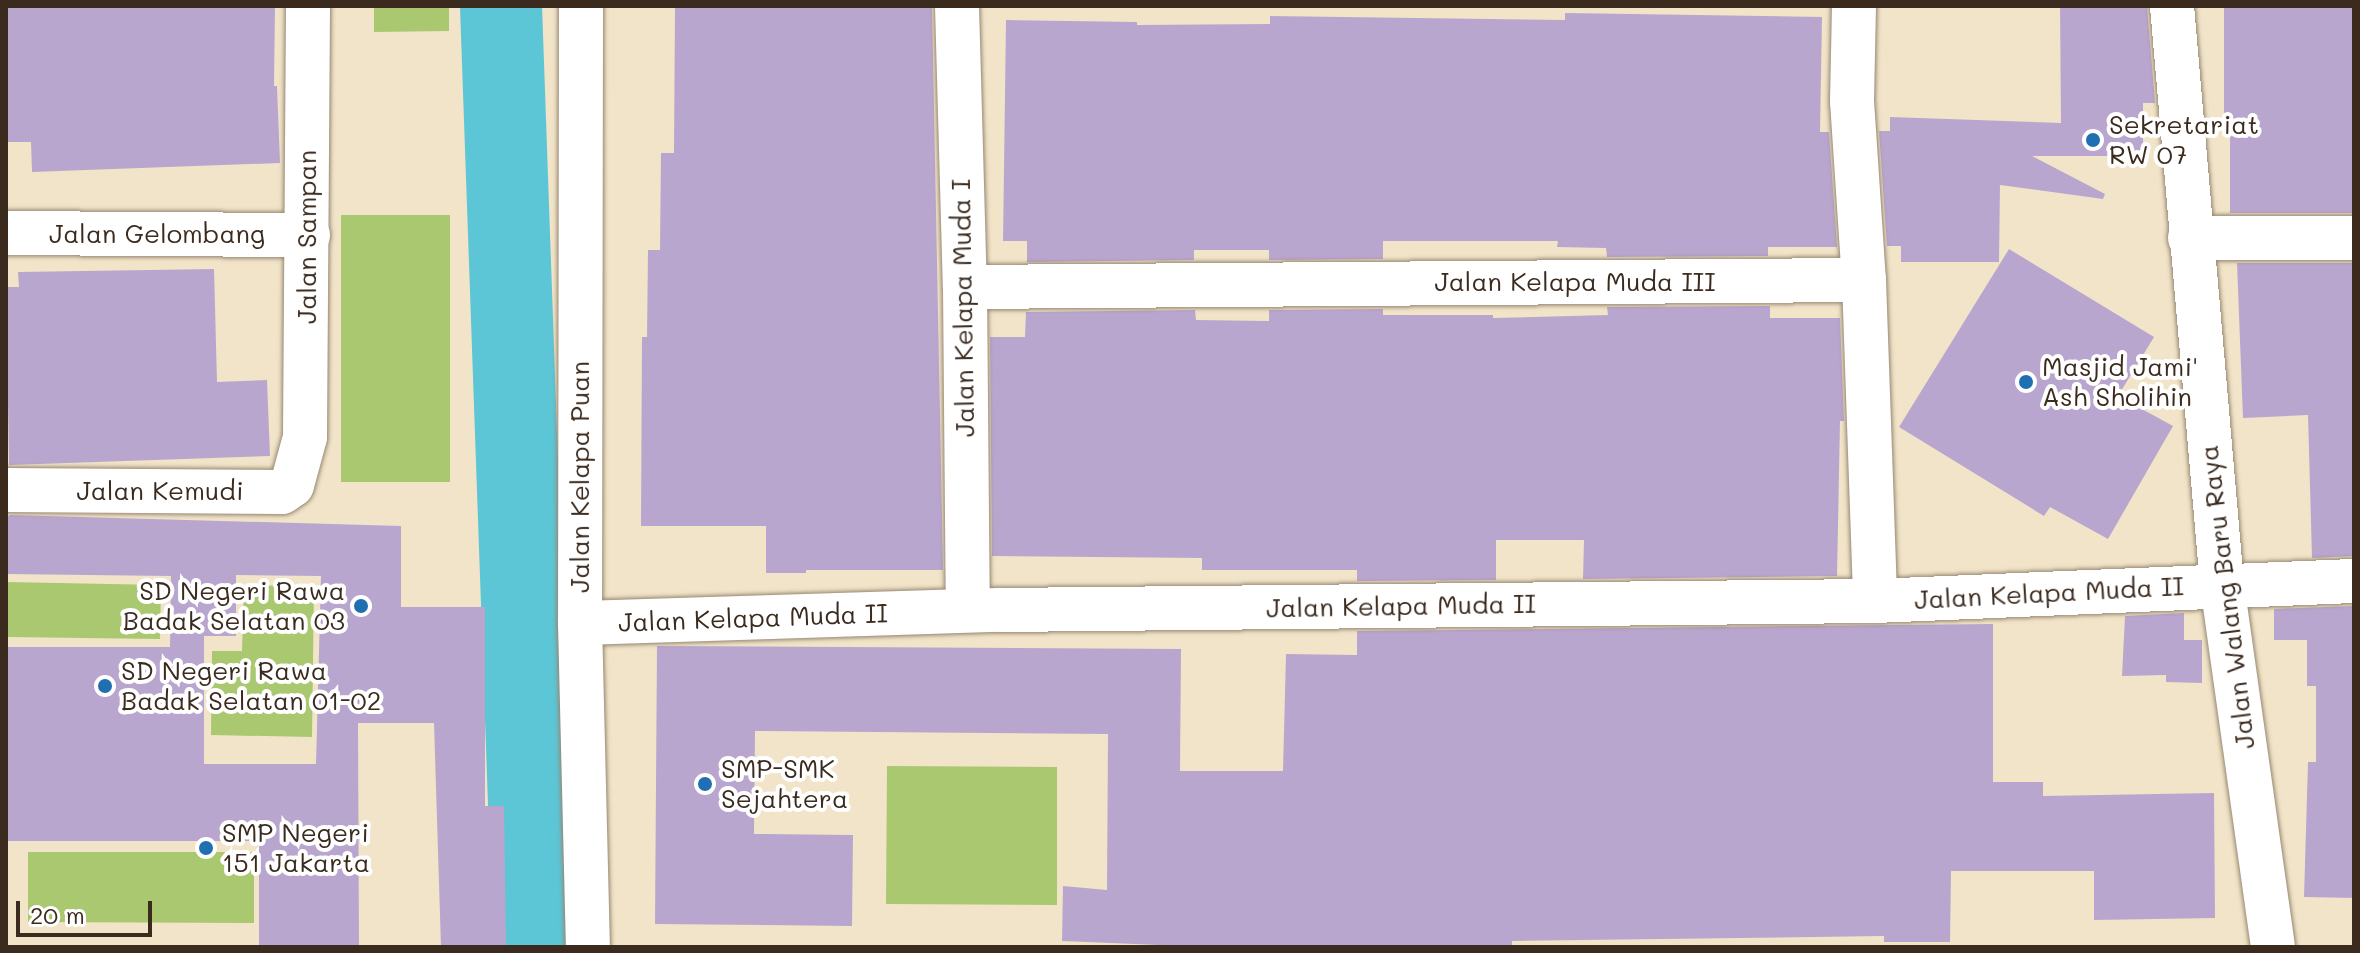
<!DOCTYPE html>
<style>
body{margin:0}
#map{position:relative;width:2360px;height:953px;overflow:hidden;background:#f2e4c8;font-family:Mali,sans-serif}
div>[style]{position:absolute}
.green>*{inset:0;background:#a9c86f}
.river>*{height:82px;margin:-41px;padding:0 41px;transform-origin:41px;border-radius:41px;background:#5cc6d6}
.building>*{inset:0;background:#b9a6cf}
.roads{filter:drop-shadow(0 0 2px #968773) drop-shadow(0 0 2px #968773)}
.minor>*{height:44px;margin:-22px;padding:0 22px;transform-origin:22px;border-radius:22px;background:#fff}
.dots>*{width:22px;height:22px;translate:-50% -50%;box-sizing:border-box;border:4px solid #fff;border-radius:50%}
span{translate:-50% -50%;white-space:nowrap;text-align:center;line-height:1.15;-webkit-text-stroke:8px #fff;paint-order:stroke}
.poi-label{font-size:26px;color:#3b2a1e}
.left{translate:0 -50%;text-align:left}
.right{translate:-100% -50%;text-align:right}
.street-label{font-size:26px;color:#3b2a1e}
.frame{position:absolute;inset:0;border:8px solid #3b2a1e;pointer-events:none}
.scale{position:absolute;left:16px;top:901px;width:136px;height:36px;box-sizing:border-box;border:4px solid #3b2a1e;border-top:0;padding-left:10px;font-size:24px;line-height:28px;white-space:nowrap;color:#3b2a1e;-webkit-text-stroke:6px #fff;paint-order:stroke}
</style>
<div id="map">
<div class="green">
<div style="clip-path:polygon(374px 6px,449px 6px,449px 31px,374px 32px)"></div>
<div style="clip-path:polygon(341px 215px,450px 215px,450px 482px,341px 482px)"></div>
<div style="clip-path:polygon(6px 582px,161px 585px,160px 639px,6px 637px)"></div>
<div style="clip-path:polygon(244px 585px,314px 586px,312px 737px,211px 735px,212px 651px,242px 651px)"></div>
<div style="clip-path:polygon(887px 766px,1057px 767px,1057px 905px,886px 904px)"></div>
<div style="clip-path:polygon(28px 852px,254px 852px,254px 923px,28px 922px)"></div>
</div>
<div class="river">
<div style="left:501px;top:6px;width:942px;rotate:87.99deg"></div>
</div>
<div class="building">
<div style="clip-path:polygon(6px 6px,275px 6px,274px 86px,277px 86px,280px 163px,32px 172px,31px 142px,6px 142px)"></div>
<div style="clip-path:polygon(675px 6px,932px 6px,943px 570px,806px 570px,806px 573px,766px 573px,766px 526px,641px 526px,642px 337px,647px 337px,648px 250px,660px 250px,661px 153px,674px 153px)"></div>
<div style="clip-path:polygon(2060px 6px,2147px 6px,2155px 103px,2143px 103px,2143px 156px,2032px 156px,2105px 194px,2103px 199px,2000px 185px,1999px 262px,1901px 262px,1901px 246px,1887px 246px,1879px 131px,1890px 131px,1890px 117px,2061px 123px)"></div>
<div style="clip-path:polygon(2224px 6px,2354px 6px,2354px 213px,2230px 213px,2230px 113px,2224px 113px)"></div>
<div style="clip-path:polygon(1565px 13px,1822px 17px,1820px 132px,1829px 132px,1837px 247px,1768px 247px,1768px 256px,1607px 257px,1606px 248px,1557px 247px,1558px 241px,1383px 241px,1383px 259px,1269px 260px,1269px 250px,1194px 250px,1194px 260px,1027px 262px,1027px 241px,1003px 241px,1006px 20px,1137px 22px,1137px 25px,1270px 24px,1270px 16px,1565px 20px)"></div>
<div style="clip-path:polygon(2009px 249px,2154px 337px,2118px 396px,2173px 426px,2108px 539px,2050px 507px,2044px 516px,1899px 427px)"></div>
<div style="clip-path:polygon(2237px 263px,2354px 263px,2354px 556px,2312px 558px,2308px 415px,2243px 418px)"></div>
<div style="clip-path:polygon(214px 269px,217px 382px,267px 380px,270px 456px,9px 465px,6px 287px,19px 287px,18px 272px)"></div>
<div style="clip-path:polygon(1770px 306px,1770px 318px,1840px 318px,1844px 421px,1840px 421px,1837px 576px,1583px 579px,1584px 540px,1496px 540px,1496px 580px,1357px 581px,1357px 570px,1202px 570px,1202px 558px,992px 556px,990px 337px,1025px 337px,1026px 312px,1195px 310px,1196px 320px,1269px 321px,1269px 310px,1383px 309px,1383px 315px,1493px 315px,1493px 318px,1608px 315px,1607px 307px)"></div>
<div style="clip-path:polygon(evenodd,10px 515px,401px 526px,401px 607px,485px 607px,485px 806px,504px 806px,506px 947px,441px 947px,434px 723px,358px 723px,359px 947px,259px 947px,259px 841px,6px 841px,6px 647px,170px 647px,171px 576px,6px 574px,6px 518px,10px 515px,236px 575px,321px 576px,316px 764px,204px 764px,204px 636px,236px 636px,236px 575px)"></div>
<div style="clip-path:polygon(2354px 606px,2354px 898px,2304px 897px,2308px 762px,2316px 762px,2316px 686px,2307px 686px,2307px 640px,2274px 640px,2274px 609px)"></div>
<div style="clip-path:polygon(2184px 613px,2184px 640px,2202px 640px,2202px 683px,2166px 682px,2166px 675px,2122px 676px,2125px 616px)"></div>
<div style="clip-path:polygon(1993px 624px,1993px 782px,2043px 782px,2043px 796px,2214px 793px,2215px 918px,2094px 920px,2094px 871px,1951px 871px,1950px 942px,1884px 942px,1884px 936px,1512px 941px,1512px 947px,1207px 947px,1062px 941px,1063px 886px,1107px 890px,1108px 734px,755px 731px,754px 834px,853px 835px,852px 926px,655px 924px,657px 646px,1181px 649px,1180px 771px,1283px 771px,1286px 654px,1357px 655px,1357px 631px)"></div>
</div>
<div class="roads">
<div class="minor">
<div style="left:581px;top:6px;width:617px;rotate:90.09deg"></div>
<div style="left:580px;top:623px;width:324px;rotate:88.6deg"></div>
<div style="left:957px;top:6px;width:281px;rotate:88.4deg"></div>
<div style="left:965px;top:287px;width:323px;rotate:89.5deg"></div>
<div style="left:1854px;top:6px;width:95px;rotate:91.2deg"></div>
<div style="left:1852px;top:101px;width:179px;rotate:86.2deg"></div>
<div style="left:2172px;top:6px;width:580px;rotate:85.06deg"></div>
<div style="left:2222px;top:584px;width:367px;rotate:82deg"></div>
<div style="left:6px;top:233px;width:302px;rotate:0.4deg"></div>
<div style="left:2190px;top:238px;width:164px"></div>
<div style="left:965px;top:287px;width:899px;rotate:-0.45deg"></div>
<div style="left:1864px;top:280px;width:321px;rotate:88deg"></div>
<div style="left:6px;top:490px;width:276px;rotate:0.4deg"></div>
<div style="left:282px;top:492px;width:12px;rotate:-35deg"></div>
<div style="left:292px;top:485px;width:50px;rotate:-74.8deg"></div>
<div style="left:305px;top:437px;width:431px;rotate:-89.6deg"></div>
<div style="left:580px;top:623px;width:420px;rotate:-1.8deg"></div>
<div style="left:1000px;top:610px;width:875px;rotate:-0.59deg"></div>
<div style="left:1875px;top:601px;width:479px;rotate:-2.4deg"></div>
</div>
</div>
<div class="dots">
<div style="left:2093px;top:140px;background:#1f6fb2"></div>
<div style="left:2026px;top:382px;background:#1f6fb2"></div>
<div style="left:361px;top:606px;background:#1f6fb2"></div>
<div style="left:105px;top:686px;background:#1f6fb2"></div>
<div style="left:705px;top:784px;background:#1f6fb2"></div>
<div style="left:206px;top:848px;background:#1f6fb2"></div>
</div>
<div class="poi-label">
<span class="left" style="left:2109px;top:140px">Sekretariat<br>RW 07</span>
<span class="left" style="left:2042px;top:382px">Masjid Jami'<br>Ash Sholihin</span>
<span class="right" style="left:345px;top:606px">SD Negeri Rawa<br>Badak Selatan 03</span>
<span class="left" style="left:121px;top:686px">SD Negeri Rawa<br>Badak Selatan 01-02</span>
<span class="left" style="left:721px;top:784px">SMP-SMK<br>Sejahtera</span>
<span class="left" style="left:222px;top:848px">SMP Negeri<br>151 Jakarta</span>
</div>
<div class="street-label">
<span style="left:157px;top:234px">Jalan Gelombang</span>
<span style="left:307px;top:237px;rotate:-90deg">Jalan Sampan</span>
<span style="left:1575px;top:282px">Jalan Kelapa Muda III</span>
<span style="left:963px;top:308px;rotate:-91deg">Jalan Kelapa Muda I</span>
<span style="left:580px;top:477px;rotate:-90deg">Jalan Kelapa Puan</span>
<span style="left:160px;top:491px">Jalan Kemudi</span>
<span style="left:2049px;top:593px;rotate:-3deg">Jalan Kelapa Muda II</span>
<span style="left:2227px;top:597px;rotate:-97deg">Jalan Walang Baru Raya</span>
<span style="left:1401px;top:606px;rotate:-1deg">Jalan Kelapa Muda II</span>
<span style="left:753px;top:618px;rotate:-2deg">Jalan Kelapa Muda II</span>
</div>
<div class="frame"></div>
<div class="scale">20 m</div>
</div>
